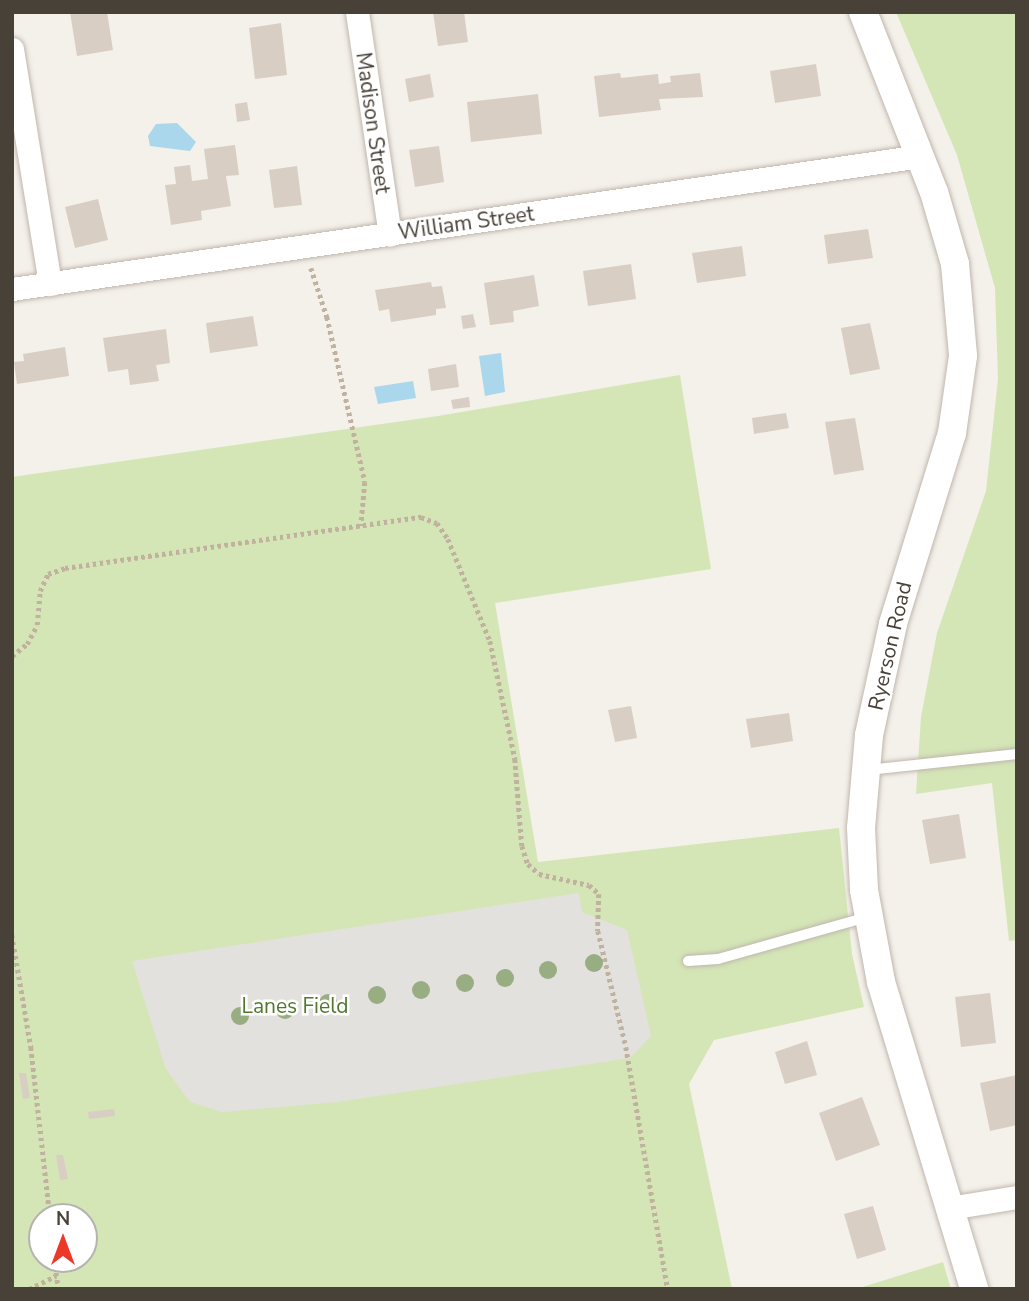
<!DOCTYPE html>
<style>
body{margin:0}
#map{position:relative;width:1029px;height:1301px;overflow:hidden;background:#f4f0ea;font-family:"Nunito Sans",sans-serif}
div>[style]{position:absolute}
.green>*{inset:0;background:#d4e6b6}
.parking>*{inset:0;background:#e3e1de}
.water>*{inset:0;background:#abd7ed}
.building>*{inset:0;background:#d8cec3}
.path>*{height:4.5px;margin-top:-2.25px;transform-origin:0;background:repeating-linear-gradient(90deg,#c0b29f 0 3.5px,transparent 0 7px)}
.roads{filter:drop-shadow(0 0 2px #bfb7ad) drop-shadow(0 0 2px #bfb7ad)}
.service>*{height:10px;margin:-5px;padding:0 5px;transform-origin:5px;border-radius:5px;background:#fff}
.minor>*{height:23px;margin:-11.5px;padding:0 11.5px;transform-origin:11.5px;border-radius:11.5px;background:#fff}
.tertiary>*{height:28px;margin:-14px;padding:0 14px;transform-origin:14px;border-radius:14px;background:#fff}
.trees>*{width:18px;height:18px;margin:-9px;border-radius:50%;background:#99ad83}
span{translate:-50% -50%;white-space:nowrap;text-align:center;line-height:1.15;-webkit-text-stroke:5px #fff;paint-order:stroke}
.street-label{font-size:21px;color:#484138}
.park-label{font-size:21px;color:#4f772e}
.frame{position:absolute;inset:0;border:14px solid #484138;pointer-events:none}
.north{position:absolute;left:28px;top:1203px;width:70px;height:70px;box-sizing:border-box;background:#fff;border:2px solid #b6b3af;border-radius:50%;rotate:0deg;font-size:19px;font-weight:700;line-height:28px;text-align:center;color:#484138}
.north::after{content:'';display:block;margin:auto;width:24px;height:32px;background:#ed3728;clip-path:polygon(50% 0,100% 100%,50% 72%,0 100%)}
</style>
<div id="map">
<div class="green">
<div style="clip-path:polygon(896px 12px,1017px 12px,1017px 940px,1009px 941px,992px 783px,916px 794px,921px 717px,937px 633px,986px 491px,998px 379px,995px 288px,957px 155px)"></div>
<div style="clip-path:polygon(evenodd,680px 375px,711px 569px,495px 603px,538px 862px,839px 828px,852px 954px,864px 1007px,714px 1040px,689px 1084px,732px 1289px,12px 1289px,12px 477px,438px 416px,680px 375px,42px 1217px,84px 1217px,84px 1259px,42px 1259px,42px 1217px)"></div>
<div style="clip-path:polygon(943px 1262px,951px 1289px,856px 1289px)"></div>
</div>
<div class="parking">
<div style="clip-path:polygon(579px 893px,582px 912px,627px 930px,651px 1036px,630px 1058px,337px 1102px,222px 1112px,190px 1102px,166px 1069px,132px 961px)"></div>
</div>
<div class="water">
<div style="clip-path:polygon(177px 123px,196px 142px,190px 151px,150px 146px,148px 136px,156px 124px)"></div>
<div style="clip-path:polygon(501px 353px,505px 392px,485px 396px,479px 356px)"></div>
<div style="clip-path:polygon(413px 381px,416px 398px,378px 404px,374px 387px)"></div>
</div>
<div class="building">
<div style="clip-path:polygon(70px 12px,107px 12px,113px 50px,77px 56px)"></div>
<div style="clip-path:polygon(433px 12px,464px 12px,468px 42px,438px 46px)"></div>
<div style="clip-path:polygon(281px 23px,287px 75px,255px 79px,249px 28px)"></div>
<div style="clip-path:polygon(816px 64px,821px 96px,775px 103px,770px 71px)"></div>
<div style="clip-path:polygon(620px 73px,621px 78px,658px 74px,659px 84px,671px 82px,670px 76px,700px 73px,703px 97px,659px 99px,661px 110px,599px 117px,594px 76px)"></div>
<div style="clip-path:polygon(430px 74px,434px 97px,409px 102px,405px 79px)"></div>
<div style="clip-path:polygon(538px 94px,542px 134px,471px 142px,467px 102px)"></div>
<div style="clip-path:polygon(247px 102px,250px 120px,237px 122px,235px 104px)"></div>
<div style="clip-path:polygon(235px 145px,239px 175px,226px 176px,231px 206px,201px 211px,202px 220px,171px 225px,165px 185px,176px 184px,174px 167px,190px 165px,192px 181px,208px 179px,204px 149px)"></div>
<div style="clip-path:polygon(439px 146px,444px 182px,415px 187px,409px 150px)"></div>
<div style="clip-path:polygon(297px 166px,302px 205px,274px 208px,269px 170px)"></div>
<div style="clip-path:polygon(98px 199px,108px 240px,75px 248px,65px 207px)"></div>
<div style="clip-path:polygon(868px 229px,873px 258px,828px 264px,824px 235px)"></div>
<div style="clip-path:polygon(742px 246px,746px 276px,697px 283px,692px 253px)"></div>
<div style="clip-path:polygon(631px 264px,636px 299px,588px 306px,583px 271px)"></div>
<div style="clip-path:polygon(534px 275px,539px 306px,513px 311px,514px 322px,490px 325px,484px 283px)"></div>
<div style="clip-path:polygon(431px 282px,432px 287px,442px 286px,446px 308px,436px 309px,436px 315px,391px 322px,389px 309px,379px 311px,375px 290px)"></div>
<div style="clip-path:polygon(473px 314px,476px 327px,463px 329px,461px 316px)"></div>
<div style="clip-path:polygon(253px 316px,258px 346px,210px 353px,206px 323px)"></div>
<div style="clip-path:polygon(870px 323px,880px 369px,850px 375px,841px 328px)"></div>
<div style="clip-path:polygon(166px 329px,170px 363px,156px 365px,159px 381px,130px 385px,128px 369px,108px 372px,103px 338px)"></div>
<div style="clip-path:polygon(65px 347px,69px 376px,17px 384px,14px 362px,24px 361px,23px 354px)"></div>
<div style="clip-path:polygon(456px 364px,459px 387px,431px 391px,428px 369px)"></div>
<div style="clip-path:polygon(469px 397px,470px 407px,453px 409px,451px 400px)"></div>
<div style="clip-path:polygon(786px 413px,789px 428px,754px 434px,752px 418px)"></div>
<div style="clip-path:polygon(855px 418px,864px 470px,834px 475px,825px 422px)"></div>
<div style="clip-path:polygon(631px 706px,637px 738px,615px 742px,608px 710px)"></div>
<div style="clip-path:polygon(789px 713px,793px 741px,751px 748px,746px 719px)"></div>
<div style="clip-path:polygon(959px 814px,966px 858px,930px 864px,922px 820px)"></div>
<div style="clip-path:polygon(990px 993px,996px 1043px,961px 1047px,955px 997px)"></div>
<div style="clip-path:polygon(807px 1041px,817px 1075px,785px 1084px,775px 1052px)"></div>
<div style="clip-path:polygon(19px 1073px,26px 1073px,30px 1098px,23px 1099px)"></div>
<div style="clip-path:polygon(1017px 1075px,1017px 1125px,990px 1131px,980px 1083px)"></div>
<div style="clip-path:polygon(862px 1097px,880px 1145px,836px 1161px,819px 1113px)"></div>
<div style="clip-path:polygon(114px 1109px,115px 1116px,89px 1119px,88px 1112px)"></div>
<div style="clip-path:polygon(56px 1155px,63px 1155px,68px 1179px,60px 1180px)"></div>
<div style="clip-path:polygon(873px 1206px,886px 1250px,857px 1259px,844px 1214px)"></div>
</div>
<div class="path">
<div style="left:311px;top:268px;width:52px;rotate:71.9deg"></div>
<div style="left:327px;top:317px;width:169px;rotate:77deg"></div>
<div style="left:365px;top:482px;width:44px;rotate:95.2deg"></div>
<div style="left:12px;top:656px;width:19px;rotate:-39deg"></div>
<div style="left:27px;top:644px;width:21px;rotate:-62deg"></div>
<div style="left:37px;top:625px;width:34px;rotate:-85deg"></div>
<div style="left:40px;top:591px;width:19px;rotate:-65deg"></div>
<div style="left:48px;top:574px;width:18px;rotate:-19deg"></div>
<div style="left:65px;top:568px;width:360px;rotate:-8.2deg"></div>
<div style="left:421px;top:517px;width:17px;rotate:21deg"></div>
<div style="left:437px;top:523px;width:19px;rotate:55deg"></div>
<div style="left:448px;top:539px;width:110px;rotate:67.6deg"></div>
<div style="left:490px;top:641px;width:121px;rotate:78deg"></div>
<div style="left:515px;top:759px;width:87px;rotate:85.4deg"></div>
<div style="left:522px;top:846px;width:19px;rotate:72deg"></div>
<div style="left:528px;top:864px;width:15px;rotate:42deg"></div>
<div style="left:539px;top:874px;width:51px;rotate:12.4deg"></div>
<div style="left:589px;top:885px;width:13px;rotate:42deg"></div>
<div style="left:599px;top:894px;width:37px;rotate:92deg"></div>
<div style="left:598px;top:931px;width:119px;rotate:76.4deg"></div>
<div style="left:626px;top:1047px;width:246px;rotate:80.2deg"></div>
<div style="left:12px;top:935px;width:114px;rotate:80.4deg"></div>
<div style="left:31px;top:1047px;width:171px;rotate:83.6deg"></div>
<div style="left:54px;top:1259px;width:30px;rotate:81deg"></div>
<div style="left:29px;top:1289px;width:30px;rotate:-26deg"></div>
</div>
<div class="roads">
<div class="service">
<div style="left:868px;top:770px;width:150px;rotate:-6.1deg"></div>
<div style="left:688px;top:961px;width:30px;rotate:-4deg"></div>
<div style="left:718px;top:959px;width:155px;rotate:-15.7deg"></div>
</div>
<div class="minor">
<div style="left:357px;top:12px;width:225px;rotate:81.6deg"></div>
<div style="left:12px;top:49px;width:238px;rotate:80.8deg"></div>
<div style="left:12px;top:289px;width:918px;rotate:-8.33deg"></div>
<div style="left:949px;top:1208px;width:69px;rotate:-9.2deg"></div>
</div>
<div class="tertiary">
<div style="left:863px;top:12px;width:193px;rotate:68.5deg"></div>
<div style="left:934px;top:192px;width:75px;rotate:73.7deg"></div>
<div style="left:955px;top:264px;width:92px;rotate:85deg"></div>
<div style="left:963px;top:356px;width:78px;rotate:98.1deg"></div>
<div style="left:952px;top:433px;width:200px;rotate:107.2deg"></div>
<div style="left:893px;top:624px;width:114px;rotate:102.2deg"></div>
<div style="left:869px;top:735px;width:93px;rotate:94.9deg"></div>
<div style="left:861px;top:828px;width:62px;rotate:87.2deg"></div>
<div style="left:864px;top:890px;width:94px;rotate:79.5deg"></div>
<div style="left:881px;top:982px;width:321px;rotate:73.1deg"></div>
</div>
</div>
<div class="trees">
<div style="left:594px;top:963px"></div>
<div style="left:548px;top:970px"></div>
<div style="left:505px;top:978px"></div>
<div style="left:465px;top:983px"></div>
<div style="left:421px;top:990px"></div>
<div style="left:377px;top:995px"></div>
<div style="left:328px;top:1003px"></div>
<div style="left:285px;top:1010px"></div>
<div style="left:240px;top:1016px"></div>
</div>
<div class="street-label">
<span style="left:373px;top:123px;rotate:82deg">Madison Street</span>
<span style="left:466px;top:223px;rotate:-8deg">William Street</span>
<span style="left:890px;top:646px;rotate:-77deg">Ryerson Road</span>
</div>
<div class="park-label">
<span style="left:295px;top:1006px">Lanes Field</span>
</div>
<div class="frame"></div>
<div class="north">N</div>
</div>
